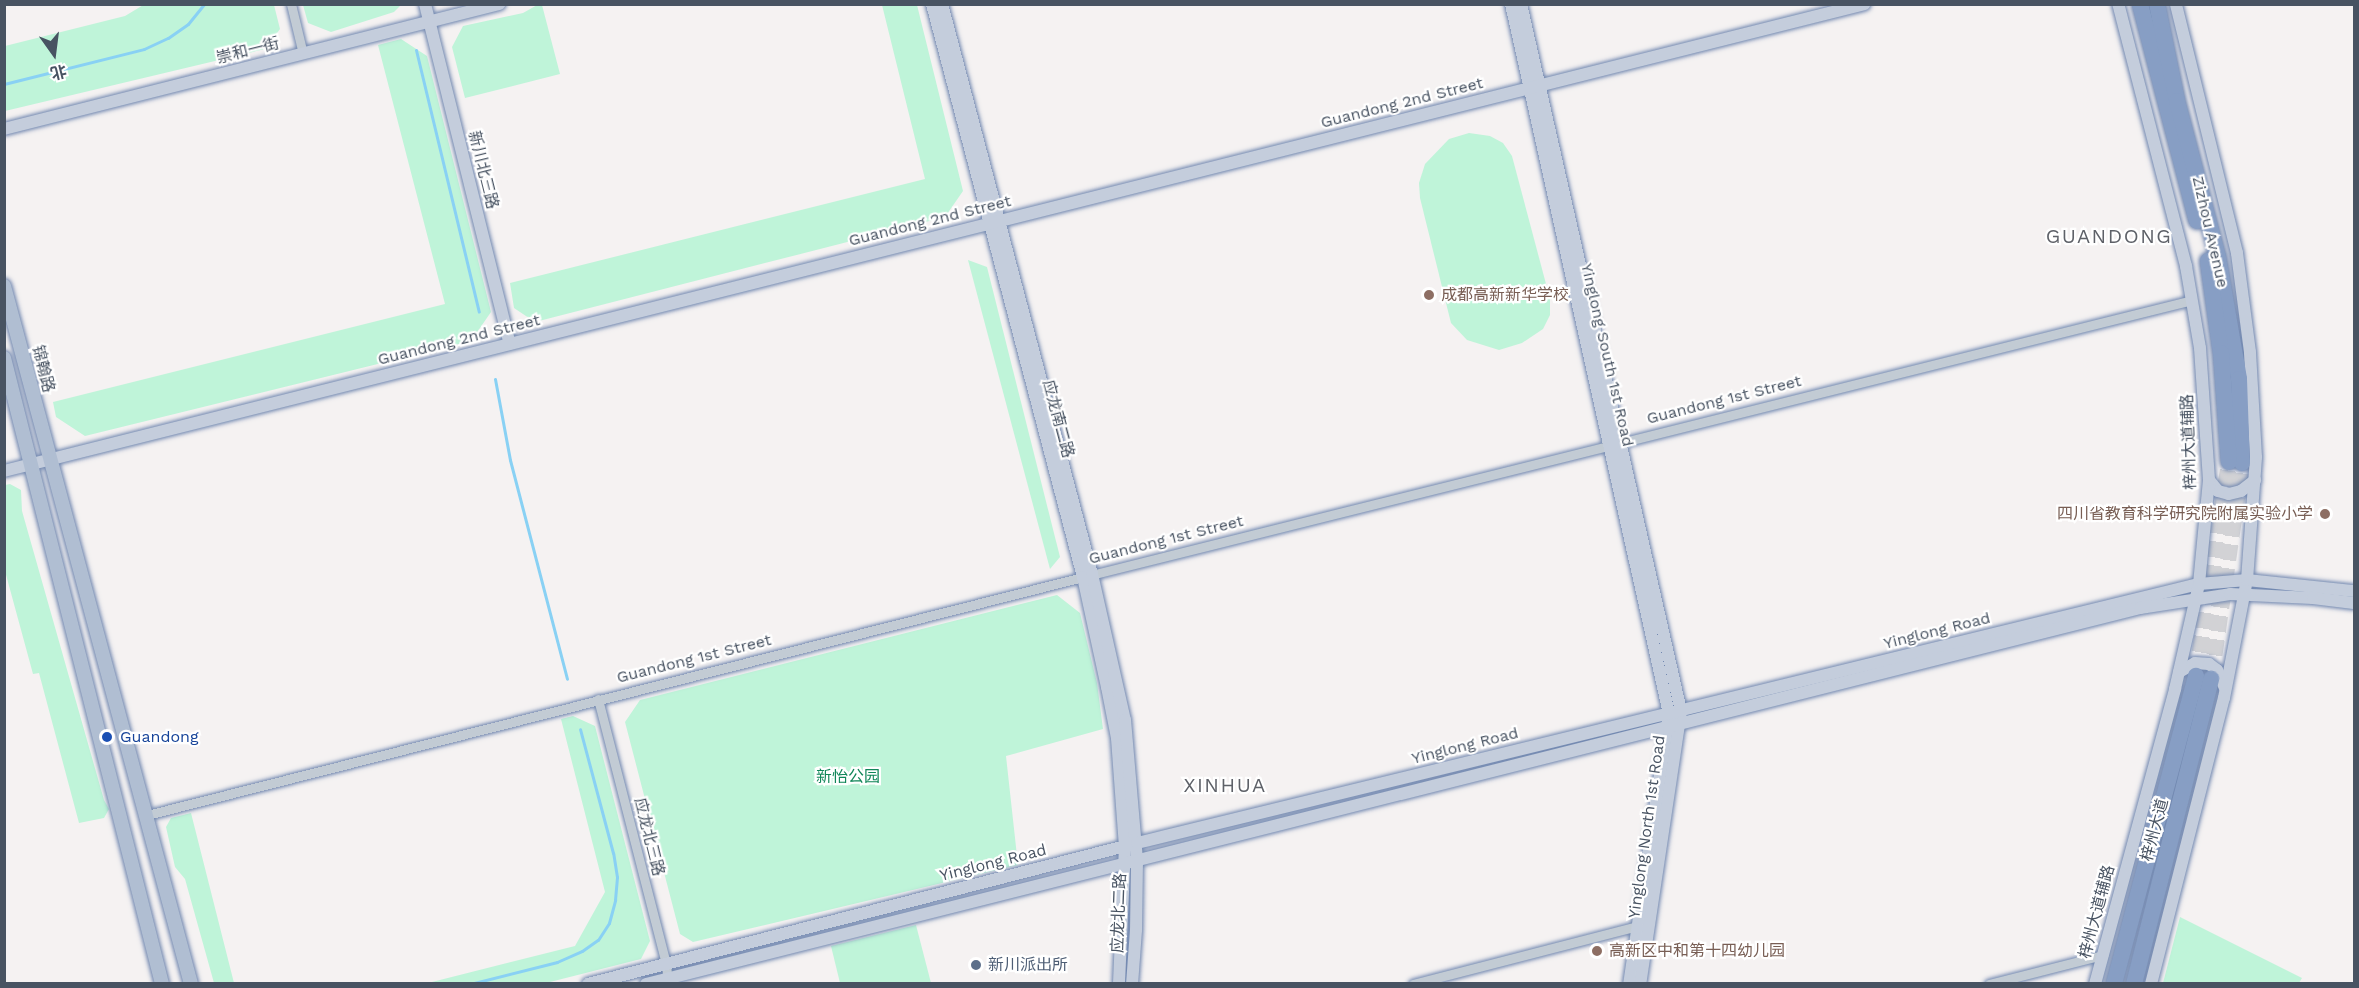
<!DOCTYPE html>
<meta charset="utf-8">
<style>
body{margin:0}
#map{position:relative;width:2359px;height:988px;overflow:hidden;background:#f5f2f2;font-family:"Work Sans","Noto Sans SC",sans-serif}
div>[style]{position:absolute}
.green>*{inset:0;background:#bff4d9}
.stream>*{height:3px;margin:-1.5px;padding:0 1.5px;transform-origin:1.5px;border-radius:1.5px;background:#89d1f4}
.highway-tunnel>*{height:16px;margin-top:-8px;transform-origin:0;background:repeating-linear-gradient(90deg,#d2d2d5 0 16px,transparent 0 24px)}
.roads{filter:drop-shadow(0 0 2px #7288b0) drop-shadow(0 0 2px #7288b0)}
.street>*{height:9px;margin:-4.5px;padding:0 4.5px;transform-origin:4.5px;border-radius:4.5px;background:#c2cbd4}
.secondary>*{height:12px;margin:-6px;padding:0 6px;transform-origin:6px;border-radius:6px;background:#c4cddc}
.primary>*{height:14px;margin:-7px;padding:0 7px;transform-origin:7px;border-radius:7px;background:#b0bed2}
.highway>*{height:16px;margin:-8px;padding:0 8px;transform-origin:8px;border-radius:8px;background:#879ec4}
.dots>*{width:16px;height:16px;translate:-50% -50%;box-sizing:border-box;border:3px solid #fff;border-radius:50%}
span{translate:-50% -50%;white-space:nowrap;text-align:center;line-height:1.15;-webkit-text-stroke:4.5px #fff;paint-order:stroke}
.street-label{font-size:16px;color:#485362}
.education-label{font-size:16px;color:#785e54}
.left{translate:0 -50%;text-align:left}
.right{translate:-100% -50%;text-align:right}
.transit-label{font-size:16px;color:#164399}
.park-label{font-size:16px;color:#108658}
.service-label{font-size:16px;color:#4e5e75}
.quarter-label{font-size:20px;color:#5e6168;letter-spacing:1.5px}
.frame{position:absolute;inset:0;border:6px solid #485362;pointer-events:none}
.north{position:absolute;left:24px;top:24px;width:60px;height:60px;-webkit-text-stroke:4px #fff;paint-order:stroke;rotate:166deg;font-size:16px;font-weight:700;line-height:24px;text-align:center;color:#485362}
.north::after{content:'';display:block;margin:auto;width:21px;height:27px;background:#485362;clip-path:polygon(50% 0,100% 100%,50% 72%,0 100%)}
</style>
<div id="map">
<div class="green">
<div style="clip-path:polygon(145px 4px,274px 5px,280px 29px,265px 49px,5px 111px,5px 46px,125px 16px)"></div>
<div style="clip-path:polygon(539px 4px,542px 5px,560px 74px,465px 98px,452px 47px,463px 26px,523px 13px)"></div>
<div style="clip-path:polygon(303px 5px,303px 4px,401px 5px,394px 12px,331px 32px,308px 23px)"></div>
<div style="clip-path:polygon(882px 5px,917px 5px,963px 191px,945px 217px,535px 322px,514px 308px,510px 283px,925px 179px)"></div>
<div style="clip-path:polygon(401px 39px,427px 56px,491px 312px,471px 341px,85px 436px,56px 417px,53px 402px,445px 304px,378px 45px)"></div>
<div style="clip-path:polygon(1469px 133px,1490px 136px,1503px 143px,1512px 156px,1550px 299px,1550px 315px,1543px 329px,1522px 343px,1499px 350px,1467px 340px,1451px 323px,1420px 198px,1419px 183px,1425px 164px,1449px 139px)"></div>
<div style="clip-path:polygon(968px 260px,987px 267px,1060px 557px,1050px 569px)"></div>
<div style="clip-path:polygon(10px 484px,21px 490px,22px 511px,104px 800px,109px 809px,104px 818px,79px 823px,39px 673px,33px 674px,5px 571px,5px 485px)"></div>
<div style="clip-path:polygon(1057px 595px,1080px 613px,1097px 683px,1103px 729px,1006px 756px,1018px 865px,693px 942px,680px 934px,625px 722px,640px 700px)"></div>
<div style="clip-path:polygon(573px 716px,595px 726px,650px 941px,641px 959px,546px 983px,428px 983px,575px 946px,605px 892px,561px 719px)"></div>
<div style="clip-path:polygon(191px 813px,234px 983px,214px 983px,185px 879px,175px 867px,166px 827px,171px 818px)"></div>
<div style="clip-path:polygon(2180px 917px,2302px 978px,2299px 983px,2163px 983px)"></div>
<div style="clip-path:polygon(916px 925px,931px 983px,840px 983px,831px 946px)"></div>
</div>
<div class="stream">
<div style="left:416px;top:50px;width:269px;rotate:76.5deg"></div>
<div style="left:4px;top:84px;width:144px;rotate:-14deg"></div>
<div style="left:144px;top:49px;width:26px;rotate:-25deg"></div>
<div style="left:168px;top:38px;width:24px;rotate:-35deg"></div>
<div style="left:188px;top:24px;width:26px;rotate:-51deg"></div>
<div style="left:495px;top:379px;width:82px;rotate:79.5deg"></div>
<div style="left:510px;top:460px;width:226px;rotate:75.4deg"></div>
<div style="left:470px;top:984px;width:90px;rotate:-14.2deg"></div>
<div style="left:557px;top:962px;width:27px;rotate:-24deg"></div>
<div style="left:582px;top:951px;width:19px;rotate:-35deg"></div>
<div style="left:598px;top:940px;width:20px;rotate:-57deg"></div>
<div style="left:609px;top:923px;width:24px;rotate:-75deg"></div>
<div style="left:615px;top:900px;width:23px;rotate:-85deg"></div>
<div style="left:617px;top:877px;width:24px;rotate:-99deg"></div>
<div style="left:613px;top:853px;width:128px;rotate:-104.9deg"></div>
</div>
<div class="highway-tunnel">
<div style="left:2196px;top:676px;width:217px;rotate:-81.2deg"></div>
<div style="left:2211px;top:679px;width:218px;rotate:-81.8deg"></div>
</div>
<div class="roads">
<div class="street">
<div style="left:291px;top:4px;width:51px;rotate:76.5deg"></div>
<div style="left:598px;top:699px;width:273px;rotate:75.6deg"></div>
<div style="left:666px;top:963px;width:21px;rotate:85deg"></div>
<div style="left:147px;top:815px;width:966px;rotate:-14.27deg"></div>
<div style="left:1083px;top:577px;width:1143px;rotate:-14.02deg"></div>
<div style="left:1413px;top:984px;width:232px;rotate:-14.5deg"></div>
<div style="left:1989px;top:984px;width:118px;rotate:-14.3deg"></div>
</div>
<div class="secondary">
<div style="left:425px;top:4px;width:350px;rotate:76deg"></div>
<div style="left:932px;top:4px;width:593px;rotate:75.24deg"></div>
<div style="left:1083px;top:577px;width:113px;rotate:77.7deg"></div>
<div style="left:1107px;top:687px;width:52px;rotate:78.9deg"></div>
<div style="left:1117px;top:738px;width:108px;rotate:85.8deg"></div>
<div style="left:1125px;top:846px;width:138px;rotate:92.5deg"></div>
<div style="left:942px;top:4px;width:589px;rotate:75.26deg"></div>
<div style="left:1092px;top:574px;width:150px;rotate:77.3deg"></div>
<div style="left:1125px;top:720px;width:141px;rotate:85.1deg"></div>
<div style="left:1137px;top:860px;width:70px;rotate:90.8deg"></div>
<div style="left:1136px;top:930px;width:54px;rotate:94.2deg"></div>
<div style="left:1511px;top:4px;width:727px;rotate:77.45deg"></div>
<div style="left:1669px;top:714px;width:273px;rotate:98.4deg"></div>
<div style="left:1521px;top:4px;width:725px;rotate:77.25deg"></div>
<div style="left:1681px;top:711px;width:276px;rotate:98.5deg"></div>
<div style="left:4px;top:129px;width:511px;rotate:-14.17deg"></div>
<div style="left:4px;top:471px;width:1918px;rotate:-14.09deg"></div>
<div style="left:2209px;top:480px;width:14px;rotate:51deg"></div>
<div style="left:2218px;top:491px;width:11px;rotate:15deg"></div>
<div style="left:2229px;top:494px;width:12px;rotate:-14deg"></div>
<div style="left:2241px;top:491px;width:18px;rotate:-38deg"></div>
<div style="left:2179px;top:672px;width:18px;rotate:-29deg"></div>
<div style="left:2195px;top:663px;width:14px;rotate:4deg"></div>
<div style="left:2209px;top:664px;width:10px;rotate:37deg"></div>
<div style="left:2217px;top:670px;width:20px;rotate:66deg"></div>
<div style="left:588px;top:984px;width:567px;rotate:-14.4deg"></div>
<div style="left:1137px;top:843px;width:1093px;rotate:-13.71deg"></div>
<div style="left:2199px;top:584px;width:48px;rotate:-4.8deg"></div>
<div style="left:2247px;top:580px;width:108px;rotate:5.9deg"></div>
<div style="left:646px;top:984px;width:1541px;rotate:-14.13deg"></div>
<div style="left:2140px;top:608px;width:91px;rotate:-8.8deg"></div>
<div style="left:2230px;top:594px;width:83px;rotate:2.8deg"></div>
<div style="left:2313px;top:598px;width:41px;rotate:7deg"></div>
<div style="left:2095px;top:984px;width:306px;rotate:-74.8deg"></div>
<div style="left:2175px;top:689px;width:108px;rotate:-77.1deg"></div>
<div style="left:2199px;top:584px;width:104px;rotate:-84.5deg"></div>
<div style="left:2209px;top:480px;width:132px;rotate:-93.9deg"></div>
<div style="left:2200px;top:348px;width:83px;rotate:-99.7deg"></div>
<div style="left:2186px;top:266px;width:271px;rotate:-104.5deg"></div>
<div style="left:2151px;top:984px;width:295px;rotate:-75.7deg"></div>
<div style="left:2224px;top:698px;width:120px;rotate:-79deg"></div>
<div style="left:2247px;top:580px;width:123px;rotate:-85.8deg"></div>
<div style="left:2256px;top:457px;width:105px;rotate:-93.3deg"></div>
<div style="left:2250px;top:352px;width:100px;rotate:-97.5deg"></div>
<div style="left:2237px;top:253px;width:256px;rotate:-103.8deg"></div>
</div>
<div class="primary">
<div style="left:4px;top:286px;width:723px;rotate:75deg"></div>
<div style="left:4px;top:358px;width:646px;rotate:75.83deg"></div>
</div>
<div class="highway">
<div style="left:2140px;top:4px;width:224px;rotate:75.3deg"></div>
<div style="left:2157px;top:4px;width:99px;rotate:78.3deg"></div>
<div style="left:2177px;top:101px;width:161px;rotate:75.3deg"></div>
<div style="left:2218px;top:257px;width:124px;rotate:80.2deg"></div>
<div style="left:2239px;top:379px;width:84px;rotate:88deg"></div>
<div style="left:2208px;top:261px;width:93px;rotate:82deg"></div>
<div style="left:2221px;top:353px;width:109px;rotate:85.8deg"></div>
<div style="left:2114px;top:984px;width:319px;rotate:-75.1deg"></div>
<div style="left:2134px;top:984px;width:315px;rotate:-75.8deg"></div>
</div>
</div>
<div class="dots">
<div style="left:1429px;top:295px;background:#8d6e63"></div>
<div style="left:2325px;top:514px;background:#8d6e63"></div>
<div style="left:107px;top:737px;background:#1a4fb4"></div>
<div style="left:1597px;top:951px;background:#8d6e63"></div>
<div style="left:976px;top:965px;background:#5c6f8a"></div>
</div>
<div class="street-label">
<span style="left:248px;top:51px;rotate:-14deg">崇和一街</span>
<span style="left:1402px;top:103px;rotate:-14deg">Guandong 2nd Street</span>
<span style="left:483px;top:170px;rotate:76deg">新川北三路</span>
<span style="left:930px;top:221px;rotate:-14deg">Guandong 2nd Street</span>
<span style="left:2210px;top:232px;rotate:77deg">Zizhou Avenue</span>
<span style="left:459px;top:340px;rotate:-14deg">Guandong 2nd Street</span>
<span style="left:1607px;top:355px;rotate:77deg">Yinglong South 1st Road</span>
<span style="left:43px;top:369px;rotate:76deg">锦翰路</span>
<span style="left:1724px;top:400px;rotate:-14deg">Guandong 1st Street</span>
<span style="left:1058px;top:419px;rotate:75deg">应龙南二路</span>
<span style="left:2189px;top:442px;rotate:-92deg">梓州大道辅路</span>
<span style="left:1166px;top:540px;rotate:-14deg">Guandong 1st Street</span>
<span style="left:1937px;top:631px;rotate:-14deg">Yinglong Road</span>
<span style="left:694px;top:659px;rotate:-14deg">Guandong 1st Street</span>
<span style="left:1465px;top:746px;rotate:-14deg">Yinglong Road</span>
<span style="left:1647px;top:827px;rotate:-82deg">Yinglong North 1st Road</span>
<span style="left:2155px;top:830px;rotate:-75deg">梓州大道</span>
<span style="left:649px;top:837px;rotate:76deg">应龙北三路</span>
<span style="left:993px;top:863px;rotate:-14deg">Yinglong Road</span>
<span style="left:2097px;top:912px;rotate:-75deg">梓州大道辅路</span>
<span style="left:1119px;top:913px;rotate:-88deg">应龙北二路</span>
</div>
<div class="education-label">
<span class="left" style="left:1441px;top:295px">成都高新新华学校</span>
<span class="right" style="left:2313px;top:514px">四川省教育科学研究院附属实验小学</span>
<span class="left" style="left:1609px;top:951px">高新区中和第十四幼儿园</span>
</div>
<div class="transit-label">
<span class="left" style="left:120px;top:737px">Guandong</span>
</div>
<div class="park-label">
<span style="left:848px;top:777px">新怡公园</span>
</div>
<div class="service-label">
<span class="left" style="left:988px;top:965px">新川派出所</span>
</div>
<div class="quarter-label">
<span style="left:2109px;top:236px">GUANDONG</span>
<span style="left:1225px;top:785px">XINHUA</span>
</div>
<div class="frame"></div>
<div class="north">北</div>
</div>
